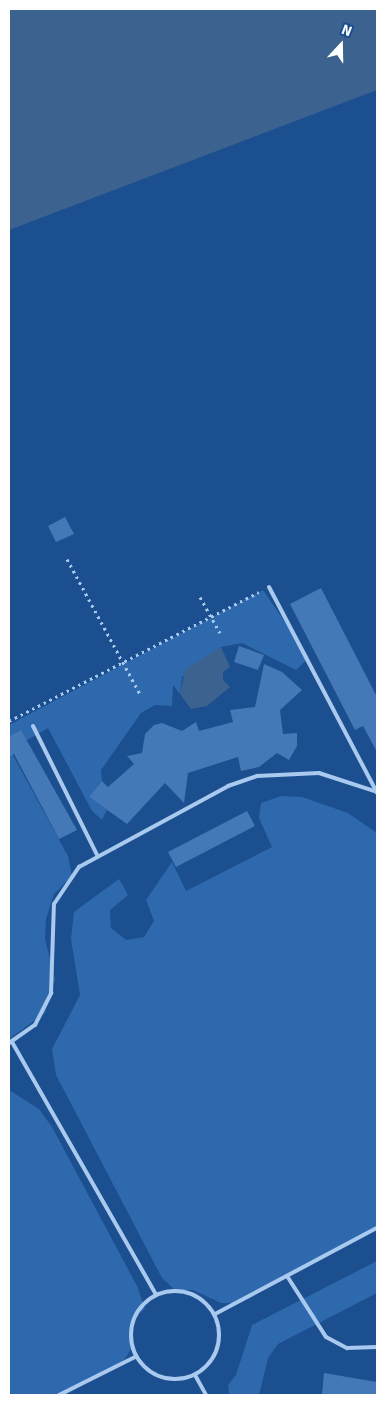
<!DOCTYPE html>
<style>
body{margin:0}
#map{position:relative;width:386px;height:1404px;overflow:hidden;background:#1b4f8f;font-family:Signika,sans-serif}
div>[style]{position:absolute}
.green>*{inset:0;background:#2e69ad}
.water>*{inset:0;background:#3c6290}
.building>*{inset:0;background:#4478b7}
.path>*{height:3px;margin-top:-1.5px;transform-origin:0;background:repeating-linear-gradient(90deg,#a9c9ee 0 2.5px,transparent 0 6.5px)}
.service>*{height:4px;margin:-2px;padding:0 2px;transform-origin:2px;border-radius:2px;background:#a9c9ee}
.service>.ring{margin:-2px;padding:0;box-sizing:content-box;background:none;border:4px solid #a9c9ee;border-radius:50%}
span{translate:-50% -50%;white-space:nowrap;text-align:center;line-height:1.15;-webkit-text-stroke:5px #1b4f8f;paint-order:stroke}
.frame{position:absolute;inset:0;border:10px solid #fff;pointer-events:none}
.north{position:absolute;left:316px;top:20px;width:50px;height:50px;-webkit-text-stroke:4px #1b4f8f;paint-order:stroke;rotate:21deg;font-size:14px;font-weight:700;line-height:20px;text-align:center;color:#fff}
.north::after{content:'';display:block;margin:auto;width:18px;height:22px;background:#fff;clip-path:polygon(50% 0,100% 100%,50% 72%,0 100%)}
</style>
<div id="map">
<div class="green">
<div style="clip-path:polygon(263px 590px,309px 657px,296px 670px,242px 643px,221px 647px,182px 677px,180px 694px,173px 685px,172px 706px,155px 705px,141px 713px,101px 770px,102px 781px,89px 797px,107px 810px,102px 820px,92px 811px,48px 728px,10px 750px,68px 856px,72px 876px,54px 894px,46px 919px,45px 939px,55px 979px,45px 1013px,9px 1039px,9px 725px)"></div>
<div style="clip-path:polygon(281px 796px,302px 797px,348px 813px,377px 833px,377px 1227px,237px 1303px,221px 1303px,193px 1290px,175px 1290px,162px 1278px,56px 1075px,52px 1049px,80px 995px,71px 939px,74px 912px,119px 879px,128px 895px,110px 910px,111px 928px,126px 940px,144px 937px,154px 921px,146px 900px,172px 862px,186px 891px,272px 847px,259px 818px,261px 803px)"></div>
<div style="clip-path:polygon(9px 1090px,39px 1109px,52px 1127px,137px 1286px,145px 1309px,135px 1317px,130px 1351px,124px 1360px,66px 1395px,9px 1395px)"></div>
<div style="clip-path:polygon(377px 1261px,377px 1293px,278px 1344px,268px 1358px,259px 1395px,229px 1395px,228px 1385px,236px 1375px,252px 1325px)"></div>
</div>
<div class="water">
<div style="clip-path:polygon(9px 9px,377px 9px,377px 90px,9px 230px)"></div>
<div style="clip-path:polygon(221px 647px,230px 667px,223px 672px,223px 680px,230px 687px,207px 706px,191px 709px,180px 694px,185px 670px)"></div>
</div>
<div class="building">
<div style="clip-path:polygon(65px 517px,74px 534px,56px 542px,48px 526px)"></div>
<div style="clip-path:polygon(321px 588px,377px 697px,377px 752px,363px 726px,355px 730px,290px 604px)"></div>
<div style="clip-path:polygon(239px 646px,264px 655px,258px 670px,234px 662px)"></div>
<div style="clip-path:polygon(264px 664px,282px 672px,302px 690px,280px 710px,283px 734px,297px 733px,297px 746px,289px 760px,277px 753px,259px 767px,241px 771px,238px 757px,188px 773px,184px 803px,165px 783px,127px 824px,89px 797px,102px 781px,108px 787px,134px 764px,127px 756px,142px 753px,145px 734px,154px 725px,162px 723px,182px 731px,196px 722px,199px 731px,233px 722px,230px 710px,255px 707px)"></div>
<div style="clip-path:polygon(21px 730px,77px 830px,59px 839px,14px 754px,9px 757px,9px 737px)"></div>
<div style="clip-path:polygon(247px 811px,255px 826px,176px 867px,168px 852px)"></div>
<div style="clip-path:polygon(324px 1373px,377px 1382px,377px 1395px,322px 1395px)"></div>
</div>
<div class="path">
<div style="left:67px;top:559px;width:156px;rotate:61.6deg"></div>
<div style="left:200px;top:597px;width:41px;rotate:60.9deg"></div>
<div style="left:9px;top:721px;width:281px;rotate:-27.3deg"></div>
</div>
<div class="service">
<div style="left:269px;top:587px;width:233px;rotate:62.3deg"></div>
<div style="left:33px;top:726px;width:144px;rotate:63.6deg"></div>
<div style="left:12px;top:1042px;width:290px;rotate:60.3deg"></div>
<div style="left:9px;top:1043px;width:32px;rotate:-35deg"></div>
<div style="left:35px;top:1025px;width:36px;rotate:-63deg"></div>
<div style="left:51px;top:993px;width:89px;rotate:-88.1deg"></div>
<div style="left:54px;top:904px;width:45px;rotate:-56deg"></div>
<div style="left:79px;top:867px;width:170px;rotate:-28.5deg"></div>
<div style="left:228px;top:786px;width:31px;rotate:-19deg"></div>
<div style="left:257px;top:776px;width:62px;rotate:-2.8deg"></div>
<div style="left:319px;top:773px;width:61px;rotate:18.1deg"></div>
<div style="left:287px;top:1276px;width:72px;rotate:57.4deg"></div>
<div style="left:326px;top:1337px;width:24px;rotate:28deg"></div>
<div style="left:347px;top:1348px;width:30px;rotate:-2deg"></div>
<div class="ring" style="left:131px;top:1291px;width:84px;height:84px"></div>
<div style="left:215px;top:1314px;width:183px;rotate:-28deg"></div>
<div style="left:195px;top:1375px;width:23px;rotate:61deg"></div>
<div style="left:59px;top:1395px;width:85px;rotate:-26.6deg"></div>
</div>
<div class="frame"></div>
<div class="north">N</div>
</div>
